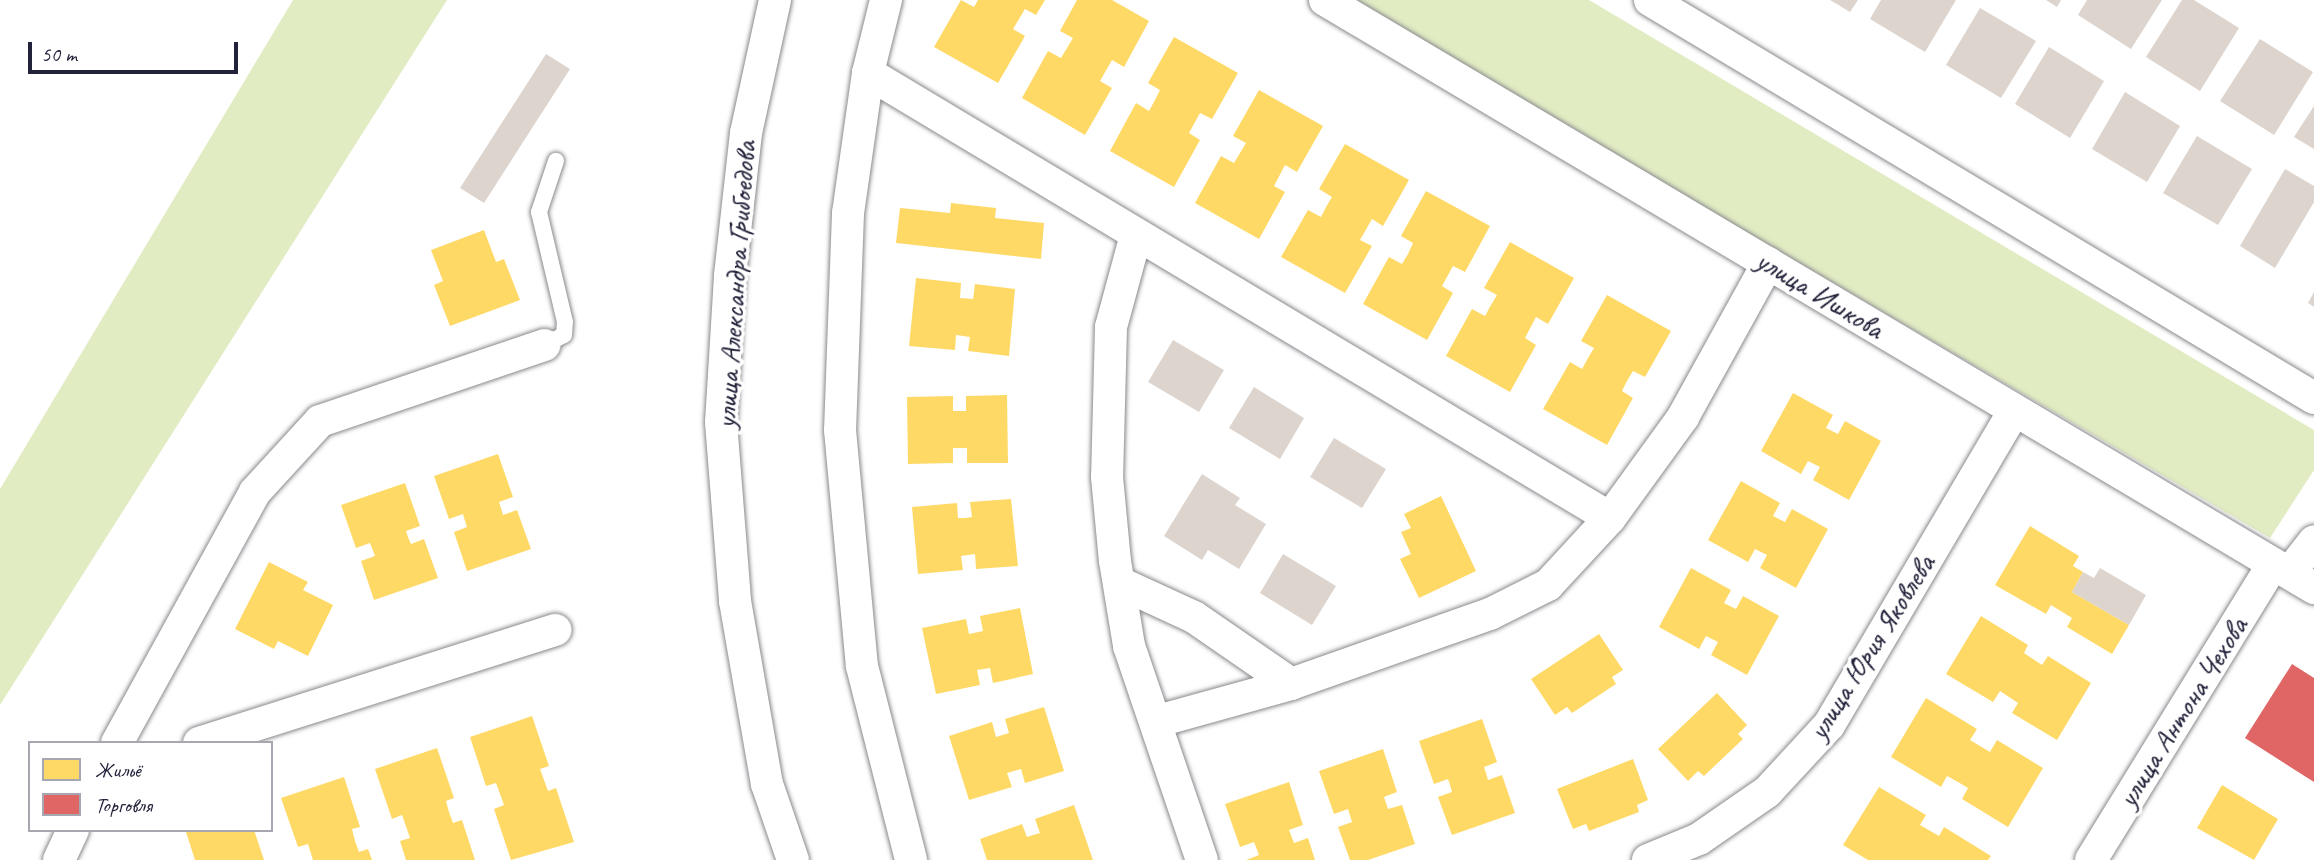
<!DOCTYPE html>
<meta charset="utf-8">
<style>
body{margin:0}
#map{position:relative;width:2314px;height:860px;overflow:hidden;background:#fff;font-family:Caveat,sans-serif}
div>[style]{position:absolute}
.green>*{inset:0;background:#e1ecc3}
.homes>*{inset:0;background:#ffd966}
.shops>*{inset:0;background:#e06666}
.building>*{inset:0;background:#ddd4ce}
.roads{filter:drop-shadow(0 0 2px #8a8a8f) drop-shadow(0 0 2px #8a8a8f)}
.service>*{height:16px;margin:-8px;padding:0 8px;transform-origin:8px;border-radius:8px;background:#fff}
.minor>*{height:32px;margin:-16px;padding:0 16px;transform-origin:16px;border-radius:16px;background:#fff}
span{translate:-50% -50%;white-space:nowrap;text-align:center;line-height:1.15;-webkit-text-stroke:7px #fff;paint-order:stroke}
.street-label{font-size:30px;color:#22223b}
.legend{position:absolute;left:28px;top:741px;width:245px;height:91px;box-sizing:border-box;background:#fff;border:2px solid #a7a7b1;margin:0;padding:9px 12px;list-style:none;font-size:21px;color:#22223b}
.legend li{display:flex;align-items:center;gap:14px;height:35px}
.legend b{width:35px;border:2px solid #a7a7b1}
.scale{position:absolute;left:28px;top:42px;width:210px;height:32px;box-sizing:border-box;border:4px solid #22223b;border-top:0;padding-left:9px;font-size:21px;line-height:24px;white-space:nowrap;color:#22223b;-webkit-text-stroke:5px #fff;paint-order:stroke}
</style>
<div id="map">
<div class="green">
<div style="clip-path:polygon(293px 0,447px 0,0 705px,0 489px)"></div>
<div style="clip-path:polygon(1349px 0,1589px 0,2314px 430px,2314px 470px,2270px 538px)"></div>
</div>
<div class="homes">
<div style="clip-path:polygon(961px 0,974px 7px,978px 0,1045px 0,1036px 15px,1025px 9px,1013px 29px,1025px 36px,998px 83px,934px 47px)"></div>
<div style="clip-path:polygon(1077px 0,1112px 0,1149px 21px,1124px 67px,1112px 60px,1100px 81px,1112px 88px,1085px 135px,1022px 98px,1048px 51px,1061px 58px,1073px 38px,1060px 31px)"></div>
<div style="clip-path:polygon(1174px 37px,1238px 73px,1212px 119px,1200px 113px,1189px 133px,1200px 140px,1174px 187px,1110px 151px,1136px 103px,1149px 111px,1155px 100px,1160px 90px,1148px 83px)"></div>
<div style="clip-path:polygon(1259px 90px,1323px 126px,1297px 172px,1285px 165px,1274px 186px,1285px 192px,1259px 239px,1195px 203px,1221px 156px,1234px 163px,1246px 143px,1233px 136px)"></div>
<div style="clip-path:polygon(1345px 144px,1409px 180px,1383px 226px,1372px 219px,1360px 240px,1372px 246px,1345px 293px,1281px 257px,1308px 210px,1321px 217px,1326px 207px,1332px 197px,1319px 189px)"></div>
<div style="clip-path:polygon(1426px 191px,1490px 226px,1465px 272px,1453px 266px,1442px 286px,1453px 293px,1427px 340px,1363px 304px,1389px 257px,1402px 264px,1408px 254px,1413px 243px,1401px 236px)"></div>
<div style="clip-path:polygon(951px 203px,996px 208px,995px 218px,1044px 223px,1041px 259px,896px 243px,900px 208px,950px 213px)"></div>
<div style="clip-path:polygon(484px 230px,496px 262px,504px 259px,520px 300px,450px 326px,434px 285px,443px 281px,431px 250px)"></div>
<div style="clip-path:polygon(1510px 242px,1574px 278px,1548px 324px,1536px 317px,1525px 338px,1536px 345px,1510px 392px,1446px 356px,1472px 309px,1485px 316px,1491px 305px,1497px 295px,1484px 288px)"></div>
<div style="clip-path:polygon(916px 278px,961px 283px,960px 298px,973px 299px,975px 284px,1015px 289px,1009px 356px,968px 351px,970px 337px,956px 335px,955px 350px,909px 346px)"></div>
<div style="clip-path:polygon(1607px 295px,1671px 331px,1645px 377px,1633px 371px,1627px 381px,1622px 391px,1633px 398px,1607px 445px,1543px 409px,1570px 362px,1582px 369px,1588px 358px,1594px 348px,1581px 341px)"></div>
<div style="clip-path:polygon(1793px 393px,1833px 415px,1826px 428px,1838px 434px,1845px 421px,1881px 441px,1849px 500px,1813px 480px,1820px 467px,1808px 461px,1801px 474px,1761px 451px)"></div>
<div style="clip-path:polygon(1007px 395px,1008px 463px,967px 463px,967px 448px,953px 448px,953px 463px,908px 464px,907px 397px,953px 396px,953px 411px,966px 411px,966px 396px)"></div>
<div style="clip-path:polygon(498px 454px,513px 497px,499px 502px,501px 508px,503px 515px,517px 510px,531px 549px,467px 571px,454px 532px,467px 527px,465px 521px,463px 514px,449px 519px,434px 476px)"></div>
<div style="clip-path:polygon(1741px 481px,1780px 503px,1773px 516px,1785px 522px,1792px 509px,1828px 529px,1796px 588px,1760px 568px,1767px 555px,1755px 549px,1748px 562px,1708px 540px)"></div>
<div style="clip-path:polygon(405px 483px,420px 526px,406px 531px,408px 537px,411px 544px,424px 539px,438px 578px,374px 600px,361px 561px,375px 556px,370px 543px,356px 548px,341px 505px)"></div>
<div style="clip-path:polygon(1441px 496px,1476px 571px,1419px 598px,1400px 559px,1411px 554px,1401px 532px,1411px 528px,1404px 514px)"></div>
<div style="clip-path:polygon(1011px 499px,1018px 566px,976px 569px,975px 554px,961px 556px,963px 570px,918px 574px,912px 507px,957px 503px,958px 518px,965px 518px,972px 517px,970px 502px)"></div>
<div style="clip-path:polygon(2030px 526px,2079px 556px,2073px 566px,2083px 572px,2072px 592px,2129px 625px,2112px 654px,2067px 627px,2072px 618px,2051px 605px,2046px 614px,1995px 585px)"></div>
<div style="clip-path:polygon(269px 562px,308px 582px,303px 590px,333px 605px,308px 656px,278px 641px,274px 649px,235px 629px)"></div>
<div style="clip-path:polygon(1691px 568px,1731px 590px,1724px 603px,1736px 609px,1743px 596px,1779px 616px,1747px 675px,1711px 655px,1718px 642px,1706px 636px,1699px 649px,1659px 627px)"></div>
<div style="clip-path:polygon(1020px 608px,1033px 674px,993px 683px,990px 668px,977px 670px,980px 685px,936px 694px,922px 628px,966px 619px,969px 634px,983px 631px,980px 616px)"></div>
<div style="clip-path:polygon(1981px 616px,2028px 645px,2024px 653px,2042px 665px,2048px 656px,2091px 683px,2057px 740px,2012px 713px,2018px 703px,2000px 691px,1993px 702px,1946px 674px)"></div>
<div style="clip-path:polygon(1599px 634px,1623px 670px,1612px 677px,1616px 684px,1572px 713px,1567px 707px,1555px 715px,1531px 679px)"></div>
<div style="clip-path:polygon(1717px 693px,1747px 725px,1738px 734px,1743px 739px,1704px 776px,1698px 771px,1688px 781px,1658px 749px)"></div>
<div style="clip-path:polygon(1926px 698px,1977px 729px,1970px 740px,1990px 752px,1997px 740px,2043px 768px,2008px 827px,1962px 799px,1968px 788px,1958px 782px,1947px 776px,1941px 787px,1891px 757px)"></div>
<div style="clip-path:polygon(1044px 707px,1064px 771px,1025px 783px,1021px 769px,1007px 773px,1012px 787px,969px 800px,949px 736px,992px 722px,996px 737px,1009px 733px,1005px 719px)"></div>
<div style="clip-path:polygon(532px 716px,549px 766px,540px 769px,548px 791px,556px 788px,574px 842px,511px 860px,494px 809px,504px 805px,496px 783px,486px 786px,470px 737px)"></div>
<div style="clip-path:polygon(1482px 719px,1497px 762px,1484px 767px,1486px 773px,1488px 780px,1502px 775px,1515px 813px,1452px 835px,1438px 797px,1452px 792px,1450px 785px,1448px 779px,1434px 784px,1419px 741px)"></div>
<div style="clip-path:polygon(437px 748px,454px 798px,446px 801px,449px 812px,453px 823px,462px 820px,475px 860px,406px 860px,400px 841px,410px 838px,402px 815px,392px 819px,375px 769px)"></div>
<div style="clip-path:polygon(1383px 749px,1397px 792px,1384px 797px,1388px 809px,1402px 805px,1415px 844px,1368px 860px,1350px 860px,1338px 827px,1352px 822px,1348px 809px,1334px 814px,1319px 771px)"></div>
<div style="clip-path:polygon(1633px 759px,1648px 800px,1637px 805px,1639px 812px,1589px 831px,1586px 824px,1573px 829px,1557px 789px)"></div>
<div style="clip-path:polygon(344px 777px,360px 827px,352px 829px,355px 841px,359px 852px,368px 849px,372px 860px,313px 860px,308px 844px,298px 847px,281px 798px)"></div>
<div style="clip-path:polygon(1289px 782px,1303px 825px,1289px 830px,1294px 843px,1308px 838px,1315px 860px,1246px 860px,1259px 855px,1254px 842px,1240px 847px,1225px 804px)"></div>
<div style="clip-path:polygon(2222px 785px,2278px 819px,2254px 860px,2197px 828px)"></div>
<div style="clip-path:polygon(1879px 787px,1926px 815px,1920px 825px,1939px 836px,1944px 827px,1991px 856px,1988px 860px,1868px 860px,1843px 845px)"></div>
<div style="clip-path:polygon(1074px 805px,1093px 860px,987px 860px,980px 839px,1022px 824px,1027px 837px,1033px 835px,1040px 833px,1035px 819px)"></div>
<div style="clip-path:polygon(190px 830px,254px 830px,264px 860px,195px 860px,186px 832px)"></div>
</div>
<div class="shops">
<div style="clip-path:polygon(2292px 664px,2314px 678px,2314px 782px,2245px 738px)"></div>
</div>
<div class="building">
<div style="clip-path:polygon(1830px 0,1858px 0,1850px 12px)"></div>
<div style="clip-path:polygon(1881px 0,1956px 0,1925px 52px,1870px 19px)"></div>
<div style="clip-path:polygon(2046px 0,2061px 0,2057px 7px)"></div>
<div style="clip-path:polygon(2087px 0,2162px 0,2131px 49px,2078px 15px)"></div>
<div style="clip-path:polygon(2182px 0,2194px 0,2239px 28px,2200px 91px,2146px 57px)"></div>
<div style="clip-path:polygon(1980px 8px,2036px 41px,2001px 98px,1946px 65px)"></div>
<div style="clip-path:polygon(2260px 39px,2313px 72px,2274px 135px,2220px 101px)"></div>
<div style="clip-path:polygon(2049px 47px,2104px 81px,2070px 138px,2015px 104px)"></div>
<div style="clip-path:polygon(546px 54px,570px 69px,484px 203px,460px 188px)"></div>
<div style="clip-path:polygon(2125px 92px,2180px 126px,2147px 182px,2092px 149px)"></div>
<div style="clip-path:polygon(2314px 106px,2314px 149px,2294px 137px)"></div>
<div style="clip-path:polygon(2197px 136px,2252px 169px,2218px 225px,2163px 193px)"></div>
<div style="clip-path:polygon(2285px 169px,2314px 186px,2314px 202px,2275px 268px,2240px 246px)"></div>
<div style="clip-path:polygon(2314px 292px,2314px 307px,2308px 303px)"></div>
<div style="clip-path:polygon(1173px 340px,1224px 370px,1199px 412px,1148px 382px)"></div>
<div style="clip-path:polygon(1254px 387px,1304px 418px,1280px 459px,1229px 428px)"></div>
<div style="clip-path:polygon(1334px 438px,1386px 469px,1362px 508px,1310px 477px)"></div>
<div style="clip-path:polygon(1202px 474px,1240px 498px,1235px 505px,1266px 524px,1239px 569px,1208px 550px,1202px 560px,1164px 536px)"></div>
<div style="clip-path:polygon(1283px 554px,1336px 586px,1312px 625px,1260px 593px)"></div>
<div style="clip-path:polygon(2100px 568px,2146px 595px,2129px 625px,2072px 592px,2083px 572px,2094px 578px)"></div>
</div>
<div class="roads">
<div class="service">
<div style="left:544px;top:345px;width:22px;rotate:-27deg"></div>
<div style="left:564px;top:335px;width:13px;rotate:-86deg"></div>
<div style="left:565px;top:322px;width:113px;rotate:-103.3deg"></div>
<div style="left:539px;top:212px;width:54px;rotate:-71.6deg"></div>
</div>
<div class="minor">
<div style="left:775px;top:0;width:136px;rotate:102.3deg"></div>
<div style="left:746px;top:133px;width:144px;rotate:96.4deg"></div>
<div style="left:730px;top:276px;width:146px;rotate:93.5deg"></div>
<div style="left:721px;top:422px;width:180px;rotate:85.5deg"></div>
<div style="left:735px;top:601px;width:186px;rotate:80.1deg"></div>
<div style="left:767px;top:784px;width:80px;rotate:71.1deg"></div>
<div style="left:886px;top:0;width:75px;rotate:103.9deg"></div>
<div style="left:868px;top:73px;width:141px;rotate:98.1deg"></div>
<div style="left:848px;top:213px;width:217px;rotate:92.1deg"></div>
<div style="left:840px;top:430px;width:237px;rotate:84.7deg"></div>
<div style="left:862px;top:666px;width:200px;rotate:75.8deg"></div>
<div style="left:1325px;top:0;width:1151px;rotate:30.73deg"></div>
<div style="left:1650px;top:0;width:774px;rotate:30.94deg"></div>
<div style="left:868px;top:73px;width:865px;rotate:30.95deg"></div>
<div style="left:1136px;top:235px;width:95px;rotate:105.2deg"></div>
<div style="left:1111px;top:327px;width:150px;rotate:91.5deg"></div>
<div style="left:1107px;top:477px;width:84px;rotate:84.6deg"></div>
<div style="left:1115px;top:561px;width:86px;rotate:80.6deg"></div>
<div style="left:1129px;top:646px;width:226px;rotate:71.2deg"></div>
<div style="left:2290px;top:572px;width:39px;rotate:-52deg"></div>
<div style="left:1120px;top:583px;width:81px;rotate:24.7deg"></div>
<div style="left:1194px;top:617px;width:118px;rotate:34.6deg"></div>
<div style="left:1158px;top:721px;width:138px;rotate:-15.5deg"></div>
<div style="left:1291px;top:684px;width:211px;rotate:-19.4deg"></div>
<div style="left:1490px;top:614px;width:65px;rotate:-26.6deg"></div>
<div style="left:1548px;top:585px;width:91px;rotate:-47.2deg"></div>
<div style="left:1610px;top:518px;width:125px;rotate:-54.1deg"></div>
<div style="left:1683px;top:417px;width:176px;rotate:-61.1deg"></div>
<div style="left:117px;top:743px;width:286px;rotate:-61.2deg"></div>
<div style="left:255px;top:492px;width:96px;rotate:-47.5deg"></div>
<div style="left:320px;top:421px;width:237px;rotate:-18.7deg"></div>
<div style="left:199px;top:743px;width:374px;rotate:-17.6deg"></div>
<div style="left:59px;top:860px;width:33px;rotate:-65deg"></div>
<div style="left:1648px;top:860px;width:55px;rotate:-22.4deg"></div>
<div style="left:1699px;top:839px;width:83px;rotate:-34.7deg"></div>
<div style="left:1767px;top:792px;width:91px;rotate:-47.2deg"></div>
<div style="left:1829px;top:725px;width:364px;rotate:-59.5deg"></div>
<div style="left:2091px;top:860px;width:347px;rotate:-58.4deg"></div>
</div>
</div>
<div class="street-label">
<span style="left:735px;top:285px;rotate:-86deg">улица Александра Грибоедова</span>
<span style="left:1820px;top:294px;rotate:31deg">улица Ишкова</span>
<span style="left:1871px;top:647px;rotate:-58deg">улица Юрия Яковлева</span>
<span style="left:2182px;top:712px;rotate:-58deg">улица Антона Чехова</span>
</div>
<ul class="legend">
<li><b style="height:19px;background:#ffd966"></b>Жильё</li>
<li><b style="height:19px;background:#e06666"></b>Торговля</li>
</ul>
<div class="scale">50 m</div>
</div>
